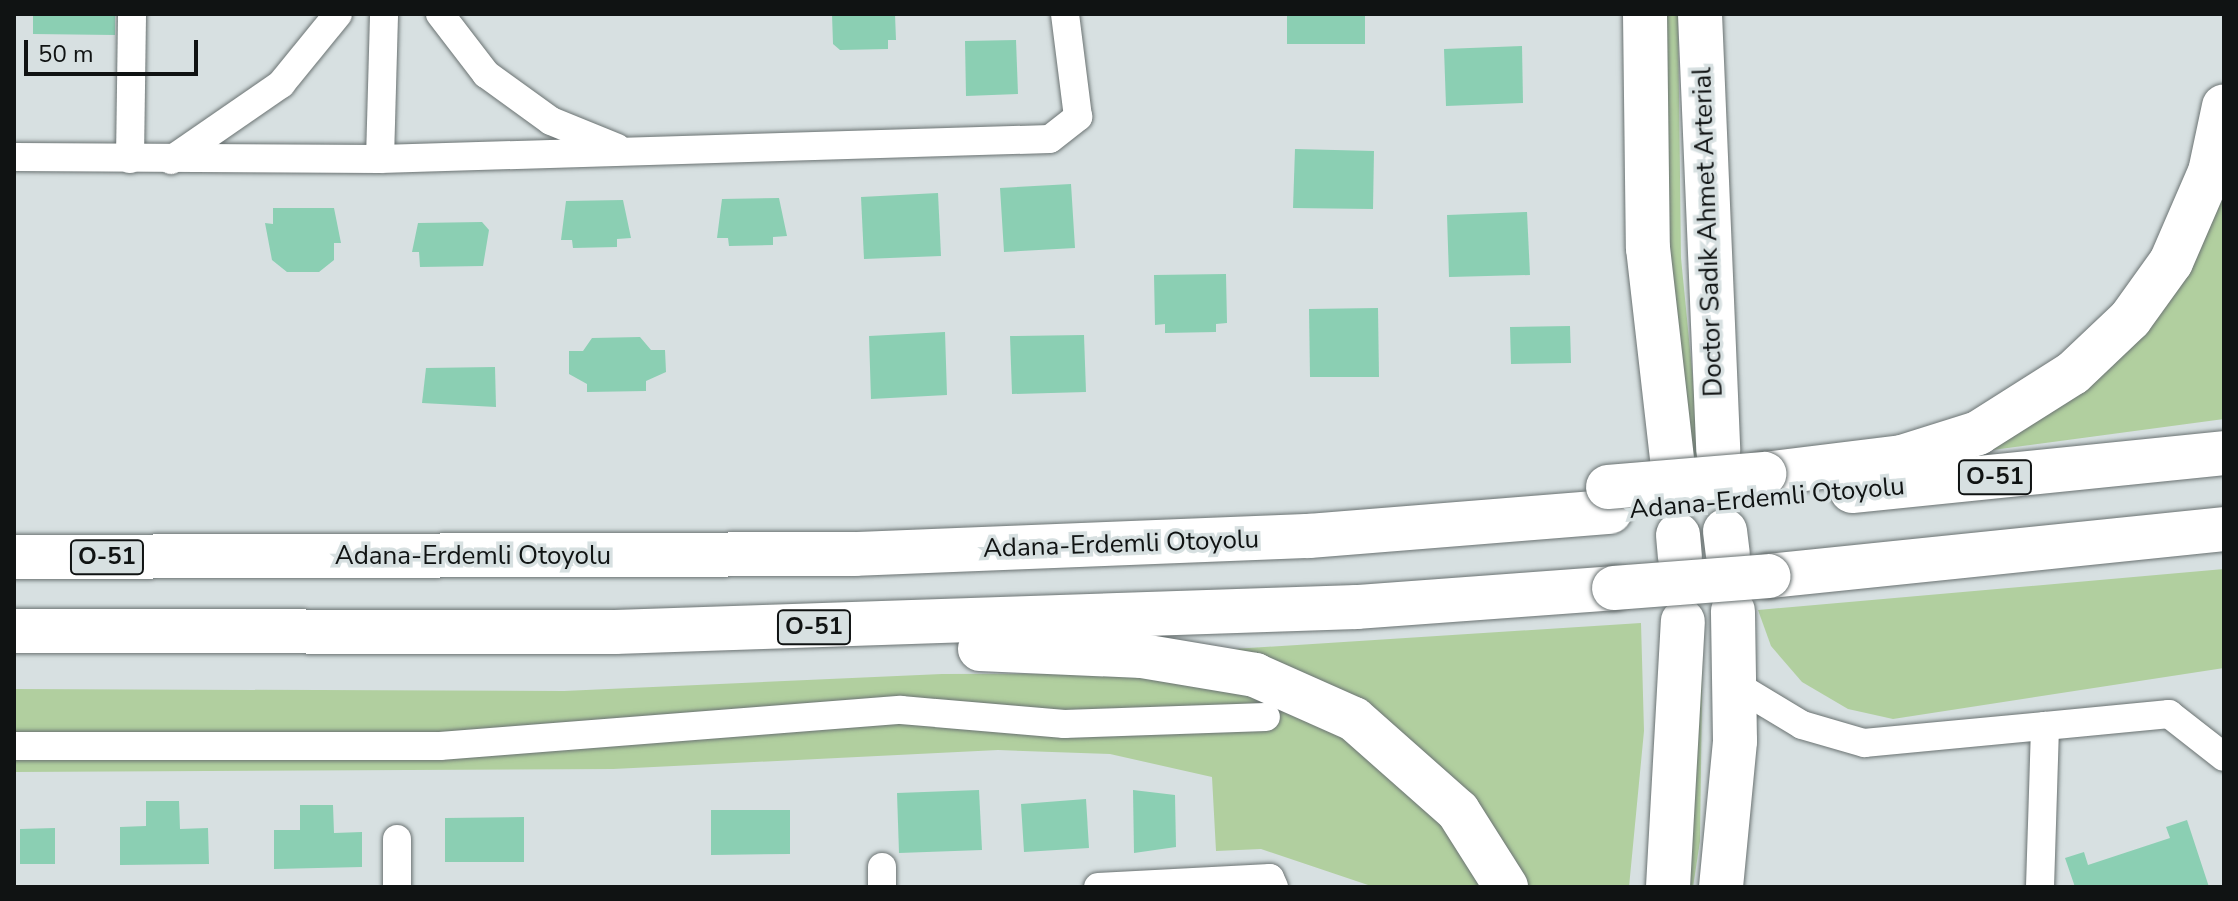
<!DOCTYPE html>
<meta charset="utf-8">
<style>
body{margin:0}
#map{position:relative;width:2238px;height:901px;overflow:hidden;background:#d7e0e1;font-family:"Nunito Sans",sans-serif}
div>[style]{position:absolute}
.green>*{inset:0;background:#b1cf9f}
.building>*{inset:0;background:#8bcfb3}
.primary-tunnel>*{height:44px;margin-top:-22px;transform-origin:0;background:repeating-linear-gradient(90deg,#b9c1c2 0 44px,transparent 0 66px)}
.roads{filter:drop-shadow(0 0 2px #6a7272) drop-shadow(0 0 2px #6a7272)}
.minor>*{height:28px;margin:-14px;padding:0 14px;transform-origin:14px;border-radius:14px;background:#fff}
.primary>*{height:44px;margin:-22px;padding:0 22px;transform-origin:22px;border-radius:22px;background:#fff}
.motorway>*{height:44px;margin:-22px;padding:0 22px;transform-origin:22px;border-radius:22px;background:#fff}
.bridges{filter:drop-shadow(0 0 2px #6a7272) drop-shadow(0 0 2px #6a7272)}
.motorway-bridge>*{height:44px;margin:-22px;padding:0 22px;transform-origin:22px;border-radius:22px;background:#fff}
span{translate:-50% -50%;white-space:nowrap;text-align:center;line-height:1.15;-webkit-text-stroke:7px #d7e0e1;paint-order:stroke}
.shield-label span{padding:2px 6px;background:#d7e0e1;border:2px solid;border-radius:6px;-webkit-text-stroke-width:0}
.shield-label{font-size:24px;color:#101313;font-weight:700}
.street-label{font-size:26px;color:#101313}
.frame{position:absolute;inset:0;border:16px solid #101313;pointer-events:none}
.scale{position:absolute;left:24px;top:40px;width:174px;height:36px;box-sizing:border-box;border:4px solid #101313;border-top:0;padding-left:10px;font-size:24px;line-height:28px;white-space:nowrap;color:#101313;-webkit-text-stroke:6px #d7e0e1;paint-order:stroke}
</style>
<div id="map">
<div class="green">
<div style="clip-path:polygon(1664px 14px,1678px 14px,1681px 258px,1701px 461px,1691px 461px,1667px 259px)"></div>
<div style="clip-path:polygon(2224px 181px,2224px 419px,1962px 454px,2113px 366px,2195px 258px)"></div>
<div style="clip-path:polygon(2224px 569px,2224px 668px,1893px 719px,1848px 709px,1802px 682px,1771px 646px,1758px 610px)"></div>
<div style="clip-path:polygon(1703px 620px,1700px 841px,1693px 887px,1679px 887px)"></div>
<div style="clip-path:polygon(1641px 623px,1644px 731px,1629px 887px,1528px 887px,1513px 856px,1450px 780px,1218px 650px)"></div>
<div style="clip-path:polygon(1145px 673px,1273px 696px,1337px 724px,1454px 836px,1489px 887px,1374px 887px,1261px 849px,1216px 851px,1212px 777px,1110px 754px,998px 750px,613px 769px,14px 772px,14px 689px,564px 691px,942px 674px)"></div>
</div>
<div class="building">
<div style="clip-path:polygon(33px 14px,115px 14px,115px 35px,33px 34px)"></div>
<div style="clip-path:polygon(832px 14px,895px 14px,896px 40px,888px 40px,888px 49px,840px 50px,833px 44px)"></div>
<div style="clip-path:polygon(1287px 14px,1365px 14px,1365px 44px,1287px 44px)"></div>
<div style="clip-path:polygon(1016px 40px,1018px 94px,966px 96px,965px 41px)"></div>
<div style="clip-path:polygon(1522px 46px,1523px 103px,1446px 106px,1444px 49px)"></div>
<div style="clip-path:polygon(1295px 149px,1374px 151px,1373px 209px,1293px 208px)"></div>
<div style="clip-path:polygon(1071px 184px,1075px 248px,1004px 252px,1000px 188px)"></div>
<div style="clip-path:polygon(938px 193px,941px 256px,864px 259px,861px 197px)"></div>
<div style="clip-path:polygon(779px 198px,787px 236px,773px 237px,773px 245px,729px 246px,728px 238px,717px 238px,722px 199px)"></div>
<div style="clip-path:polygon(623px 200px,631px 238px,617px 239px,617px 247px,573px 248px,572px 240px,561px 240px,566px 201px)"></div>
<div style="clip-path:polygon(273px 208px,334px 208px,341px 243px,334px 243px,334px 260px,319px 272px,287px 272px,272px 260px,265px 223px,273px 224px)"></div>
<div style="clip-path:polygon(1527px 212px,1530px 275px,1449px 277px,1447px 215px)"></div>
<div style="clip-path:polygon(482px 222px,489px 230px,483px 266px,420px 267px,419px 252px,412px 252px,418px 223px)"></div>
<div style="clip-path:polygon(1226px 274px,1227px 323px,1216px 324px,1216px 332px,1165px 333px,1165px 324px,1155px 325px,1154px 275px)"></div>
<div style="clip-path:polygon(1378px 308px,1379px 377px,1310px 377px,1309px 309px)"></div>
<div style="clip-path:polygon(1570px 326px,1571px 363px,1511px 364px,1510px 327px)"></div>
<div style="clip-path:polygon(945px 332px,947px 395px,871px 399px,869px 336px)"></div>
<div style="clip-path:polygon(1084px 335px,1086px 392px,1012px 394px,1010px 336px)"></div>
<div style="clip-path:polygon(640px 337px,651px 350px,665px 350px,666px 372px,646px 381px,646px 391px,587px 392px,587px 384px,569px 374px,569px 351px,583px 351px,592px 338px)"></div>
<div style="clip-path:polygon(495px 367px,496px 407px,422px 403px,426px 368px)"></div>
<div style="clip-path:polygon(979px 790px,982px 850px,899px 853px,897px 793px)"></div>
<div style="clip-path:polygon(1133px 790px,1175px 795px,1176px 847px,1134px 853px)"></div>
<div style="clip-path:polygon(1086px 799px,1089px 848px,1024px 852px,1021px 804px)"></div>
<div style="clip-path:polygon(146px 801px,179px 801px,180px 829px,208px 828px,209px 864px,120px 865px,120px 827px,146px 826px)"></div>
<div style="clip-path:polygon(300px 805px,333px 805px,334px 833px,362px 832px,362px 867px,274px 869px,274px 830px,300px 830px)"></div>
<div style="clip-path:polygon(711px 810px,790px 810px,790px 854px,711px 855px)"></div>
<div style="clip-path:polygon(524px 817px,524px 862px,445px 862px,445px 818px)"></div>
<div style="clip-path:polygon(2187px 820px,2209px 887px,2075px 887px,2065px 858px,2084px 852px,2088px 865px,2170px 838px,2166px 827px)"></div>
<div style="clip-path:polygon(55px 828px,55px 864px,20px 864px,20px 829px)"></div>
</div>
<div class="primary-tunnel">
<div style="left:1672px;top:460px;width:75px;rotate:85.4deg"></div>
</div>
<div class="roads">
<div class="minor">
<div style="left:440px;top:14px;width:76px;rotate:52.5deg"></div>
<div style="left:486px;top:74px;width:80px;rotate:35.9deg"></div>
<div style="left:551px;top:121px;width:71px;rotate:22.2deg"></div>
<div style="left:14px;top:157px;width:366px;rotate:0.3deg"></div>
<div style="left:380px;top:159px;width:670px;rotate:-1.71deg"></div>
<div style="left:1050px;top:139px;width:36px;rotate:-38deg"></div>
<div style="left:1078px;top:117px;width:104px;rotate:-97.2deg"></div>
<div style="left:130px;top:159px;width:145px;rotate:-89.2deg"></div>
<div style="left:380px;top:159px;width:145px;rotate:-88.4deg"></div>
<div style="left:171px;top:160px;width:134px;rotate:-34.6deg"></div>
<div style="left:281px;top:84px;width:90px;rotate:-50.8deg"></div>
<div style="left:1734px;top:684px;width:79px;rotate:31.1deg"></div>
<div style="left:1802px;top:725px;width:65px;rotate:16.2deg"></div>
<div style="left:1864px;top:743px;width:182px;rotate:-5.4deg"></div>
<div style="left:14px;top:746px;width:426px"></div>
<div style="left:440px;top:746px;width:462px;rotate:-4.5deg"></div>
<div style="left:901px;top:710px;width:164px;rotate:4.9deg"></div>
<div style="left:1064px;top:724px;width:202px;rotate:-2deg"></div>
<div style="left:397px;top:839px;width:48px;rotate:90deg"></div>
<div style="left:882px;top:867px;width:20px;rotate:90deg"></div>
<div style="left:1098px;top:887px;width:172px;rotate:-3deg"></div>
<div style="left:1270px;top:878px;width:10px;rotate:66deg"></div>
<div style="left:2040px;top:887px;width:161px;rotate:-88.2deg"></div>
<div style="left:2045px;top:726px;width:125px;rotate:-5.5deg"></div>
<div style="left:2169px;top:714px;width:70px;rotate:38deg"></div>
</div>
<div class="primary">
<div style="left:1645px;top:14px;width:234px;rotate:89.3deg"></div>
<div style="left:1648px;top:248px;width:213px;rotate:83.5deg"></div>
<div style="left:1700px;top:14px;width:437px;rotate:87.6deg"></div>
<div style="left:1725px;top:531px;width:23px;rotate:83deg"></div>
<div style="left:1678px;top:535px;width:22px;rotate:85deg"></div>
<div style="left:1668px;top:887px;width:266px;rotate:-86.8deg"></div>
<div style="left:1721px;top:887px;width:147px;rotate:-84.5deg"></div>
<div style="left:1735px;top:741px;width:130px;rotate:-90.9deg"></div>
</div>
<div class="motorway">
<div style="left:1764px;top:474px;width:139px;rotate:-7deg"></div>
<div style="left:1902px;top:457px;width:80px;rotate:-17.5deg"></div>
<div style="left:1978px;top:433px;width:112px;rotate:-32.3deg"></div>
<div style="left:2073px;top:373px;width:79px;rotate:-43.5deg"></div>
<div style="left:2130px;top:319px;width:70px;rotate:-54.3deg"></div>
<div style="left:2171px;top:262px;width:98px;rotate:-66.6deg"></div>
<div style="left:2210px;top:172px;width:67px;rotate:-78deg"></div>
<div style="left:1852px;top:491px;width:374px;rotate:-5.8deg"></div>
<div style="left:14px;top:557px;width:841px;rotate:-0.2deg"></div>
<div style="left:855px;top:554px;width:454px;rotate:-2.3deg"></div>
<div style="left:1309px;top:536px;width:302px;rotate:-4.6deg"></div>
<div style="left:1769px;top:576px;width:457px;rotate:-5.9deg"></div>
<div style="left:14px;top:631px;width:601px;rotate:0.1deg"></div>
<div style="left:615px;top:632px;width:742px;rotate:-1.93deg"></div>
<div style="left:1357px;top:607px;width:258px;rotate:-4.2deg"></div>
<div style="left:980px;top:649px;width:162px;rotate:2.5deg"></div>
<div style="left:1142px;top:656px;width:115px;rotate:9.5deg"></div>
<div style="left:1255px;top:675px;width:108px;rotate:24deg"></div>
<div style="left:1354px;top:719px;width:139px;rotate:41.5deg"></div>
<div style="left:1458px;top:811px;width:90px;rotate:57.7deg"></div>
</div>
</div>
<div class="bridges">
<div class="motorway-bridge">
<div style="left:1608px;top:487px;width:157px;rotate:-4.8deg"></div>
<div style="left:1614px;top:588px;width:155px;rotate:-4.4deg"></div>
</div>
</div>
<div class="shield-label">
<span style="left:1995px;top:477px">O-51</span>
<span style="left:107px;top:557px">O-51</span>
<span style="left:814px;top:627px">O-51</span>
</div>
<div class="street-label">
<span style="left:1708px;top:232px;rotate:-92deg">Doctor Sadık Ahmet Arterial</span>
<span style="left:1767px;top:498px;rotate:-5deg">Adana-Erdemli Otoyolu</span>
<span style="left:1121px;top:544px;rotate:-2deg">Adana-Erdemli Otoyolu</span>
<span style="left:473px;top:556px">Adana-Erdemli Otoyolu</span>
</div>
<div class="frame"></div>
<div class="scale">50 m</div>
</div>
